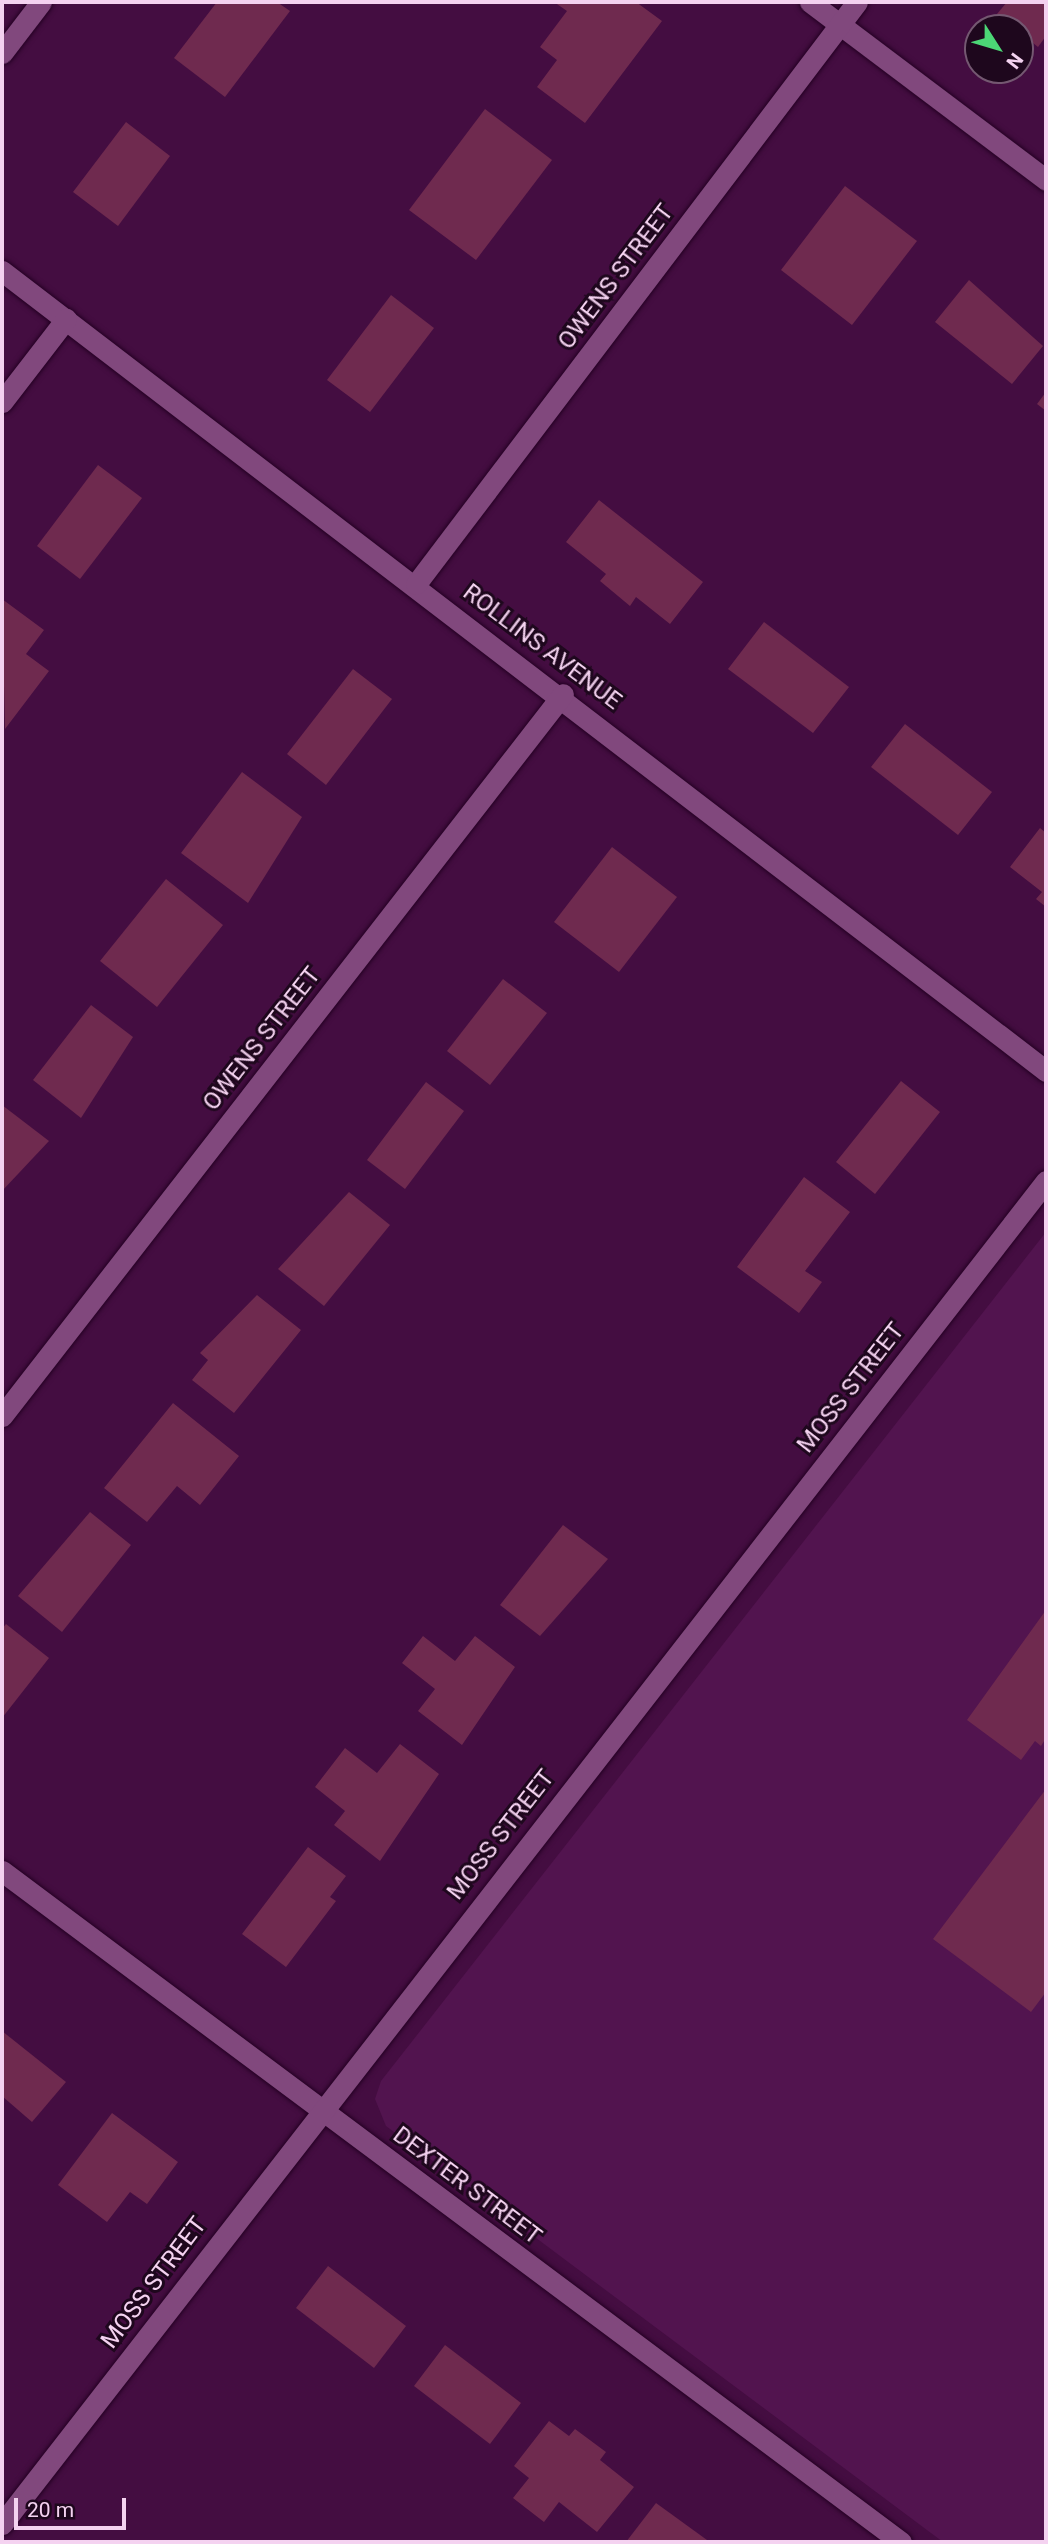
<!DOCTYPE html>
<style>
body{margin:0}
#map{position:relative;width:1048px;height:2544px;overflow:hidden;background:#440d41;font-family:Roboto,sans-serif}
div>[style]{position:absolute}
.built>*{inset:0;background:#52144f}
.building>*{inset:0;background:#6f2a4f}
.roads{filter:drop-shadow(0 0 2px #240023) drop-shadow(0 0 2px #240023)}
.street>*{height:21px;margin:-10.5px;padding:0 10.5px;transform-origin:10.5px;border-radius:10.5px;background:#81487d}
span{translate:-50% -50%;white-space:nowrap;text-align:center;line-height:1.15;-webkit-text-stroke:6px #1e071d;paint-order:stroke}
.street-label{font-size:24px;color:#f4d2f0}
.frame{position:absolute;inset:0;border:4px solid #f4d2f0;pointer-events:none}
.north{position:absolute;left:964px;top:14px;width:70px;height:70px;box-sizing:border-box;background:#1e071d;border:2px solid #745871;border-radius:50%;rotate:127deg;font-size:19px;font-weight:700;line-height:28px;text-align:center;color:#f4d2f0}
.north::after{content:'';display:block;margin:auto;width:24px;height:32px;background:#4cd676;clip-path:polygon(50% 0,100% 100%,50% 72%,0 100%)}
.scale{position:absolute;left:14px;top:2498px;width:112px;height:32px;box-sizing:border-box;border:4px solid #f4d2f0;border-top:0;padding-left:9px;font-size:21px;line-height:24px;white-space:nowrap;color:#f4d2f0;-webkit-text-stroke:5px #1e071d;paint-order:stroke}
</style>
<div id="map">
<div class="built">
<div style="clip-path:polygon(1046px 1232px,1046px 2542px,943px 2542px,386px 2126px,375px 2099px,381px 2081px)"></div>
</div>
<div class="building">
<div style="clip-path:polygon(217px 2px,277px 2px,290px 11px,225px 97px,174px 58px)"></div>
<div style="clip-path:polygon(554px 2px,636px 2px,662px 21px,585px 123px,537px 87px,557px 60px,540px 47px,567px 11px)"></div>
<div style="clip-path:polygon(1007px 2px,1046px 2px,1046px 36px,1038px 47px,997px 14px)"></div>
<div style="clip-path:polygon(485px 109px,552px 160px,476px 260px,409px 210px)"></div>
<div style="clip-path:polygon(126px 122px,170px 156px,118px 226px,73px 192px)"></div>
<div style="clip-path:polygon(845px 186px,917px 241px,852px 325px,781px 270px)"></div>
<div style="clip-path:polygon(969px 280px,1043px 346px,1012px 384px,935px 322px)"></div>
<div style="clip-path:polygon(391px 295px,434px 328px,370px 412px,327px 380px)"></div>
<div style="clip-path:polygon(1046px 392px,1046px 411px,1037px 404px)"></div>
<div style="clip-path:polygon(98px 465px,142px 498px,80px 579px,37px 546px)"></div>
<div style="clip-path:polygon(599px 500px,703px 582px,670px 624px,636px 597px,630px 606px,600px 581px,606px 574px,566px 542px)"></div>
<div style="clip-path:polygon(2px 599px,44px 630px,26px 654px,49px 671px,5px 729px)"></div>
<div style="clip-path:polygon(764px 622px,849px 687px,813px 733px,728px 669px)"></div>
<div style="clip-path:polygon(353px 669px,392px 699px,326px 785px,287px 754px)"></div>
<div style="clip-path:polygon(905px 724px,992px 792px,958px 835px,871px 767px)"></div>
<div style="clip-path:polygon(242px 772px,302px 817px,248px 903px,181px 853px)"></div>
<div style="clip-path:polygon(1040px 828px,1046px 833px,1046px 907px,1036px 899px,1042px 892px,1010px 867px)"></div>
<div style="clip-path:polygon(612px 847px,677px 897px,619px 972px,554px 922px)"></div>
<div style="clip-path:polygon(166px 879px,223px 925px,157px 1007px,100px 961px)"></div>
<div style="clip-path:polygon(503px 979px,547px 1013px,490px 1085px,447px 1051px)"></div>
<div style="clip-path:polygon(91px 1005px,133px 1037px,81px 1118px,33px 1080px)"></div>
<div style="clip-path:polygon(901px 1081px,940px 1112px,875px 1194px,836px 1162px)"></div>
<div style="clip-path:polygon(426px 1082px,464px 1111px,405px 1189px,367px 1160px)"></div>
<div style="clip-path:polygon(2px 1105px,49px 1141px,2px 1191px)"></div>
<div style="clip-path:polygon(804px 1177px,850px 1212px,805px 1271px,822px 1282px,799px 1313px,737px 1267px)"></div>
<div style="clip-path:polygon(349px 1192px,390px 1225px,324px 1306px,278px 1269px)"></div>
<div style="clip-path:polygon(257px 1295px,301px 1330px,234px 1413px,192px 1380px,208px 1360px,200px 1353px)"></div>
<div style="clip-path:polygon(173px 1403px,239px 1456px,200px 1505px,177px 1486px,147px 1522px,104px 1488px)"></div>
<div style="clip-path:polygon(90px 1512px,131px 1545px,62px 1632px,18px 1596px)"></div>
<div style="clip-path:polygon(563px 1525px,608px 1559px,540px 1636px,500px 1605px)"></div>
<div style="clip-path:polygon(1046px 1610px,1046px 1738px,1041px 1746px,1035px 1741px,1021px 1760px,967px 1720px)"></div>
<div style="clip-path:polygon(6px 1624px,49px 1658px,2px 1718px,2px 1629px)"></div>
<div style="clip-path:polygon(423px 1636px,455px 1661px,475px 1636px,515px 1667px,462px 1745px,418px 1711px,435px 1689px,402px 1663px)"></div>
<div style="clip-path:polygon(400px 1744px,439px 1774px,380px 1861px,334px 1825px,345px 1811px,315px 1787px,345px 1748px,377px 1773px)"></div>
<div style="clip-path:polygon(1046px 1789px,1046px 1992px,1031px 2012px,933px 1939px)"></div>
<div style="clip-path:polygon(308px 1847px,346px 1876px,330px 1897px,336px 1901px,286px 1967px,242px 1934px)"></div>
<div style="clip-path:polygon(2px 2031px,66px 2082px,32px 2122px,2px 2096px)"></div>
<div style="clip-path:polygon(112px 2113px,178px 2162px,147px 2204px,130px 2192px,107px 2222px,58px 2185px)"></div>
<div style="clip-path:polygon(328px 2266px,406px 2326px,374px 2368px,296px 2308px)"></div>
<div style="clip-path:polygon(445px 2345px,521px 2403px,490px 2444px,414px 2386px)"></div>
<div style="clip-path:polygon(549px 2421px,569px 2436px,575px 2429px,606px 2452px,600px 2460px,634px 2487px,597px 2532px,559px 2502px,544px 2522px,513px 2498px,529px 2478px,514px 2466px)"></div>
<div style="clip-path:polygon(656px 2503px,707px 2540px,705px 2542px,626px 2542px)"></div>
</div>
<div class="roads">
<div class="street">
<div style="left:810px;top:2px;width:296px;rotate:37deg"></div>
<div style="left:2px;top:53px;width:64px;rotate:-52.6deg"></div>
<div style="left:2px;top:271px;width:1315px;rotate:37.46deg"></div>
<div style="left:2px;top:402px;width:105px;rotate:-52.4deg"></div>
<div style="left:416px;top:584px;width:730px;rotate:-52.85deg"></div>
<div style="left:2px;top:1416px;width:914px;rotate:-52.15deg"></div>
<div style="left:2px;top:1871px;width:1122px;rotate:36.74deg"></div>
<div style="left:2px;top:2524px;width:1701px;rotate:-52.14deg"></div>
</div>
</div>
<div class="street-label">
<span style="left:616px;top:277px;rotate:-53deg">OWENS STREET</span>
<span style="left:542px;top:647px;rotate:37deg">ROLLINS AVENUE</span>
<span style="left:262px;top:1039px;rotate:-52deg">OWENS STREET</span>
<span style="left:851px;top:1388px;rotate:-52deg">MOSS STREET</span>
<span style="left:501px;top:1835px;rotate:-52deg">MOSS STREET</span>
<span style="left:467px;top:2186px;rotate:37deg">DEXTER STREET</span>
<span style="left:154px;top:2283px;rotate:-53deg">MOSS STREET</span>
</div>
<div class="frame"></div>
<div class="north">N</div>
<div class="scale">20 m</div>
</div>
